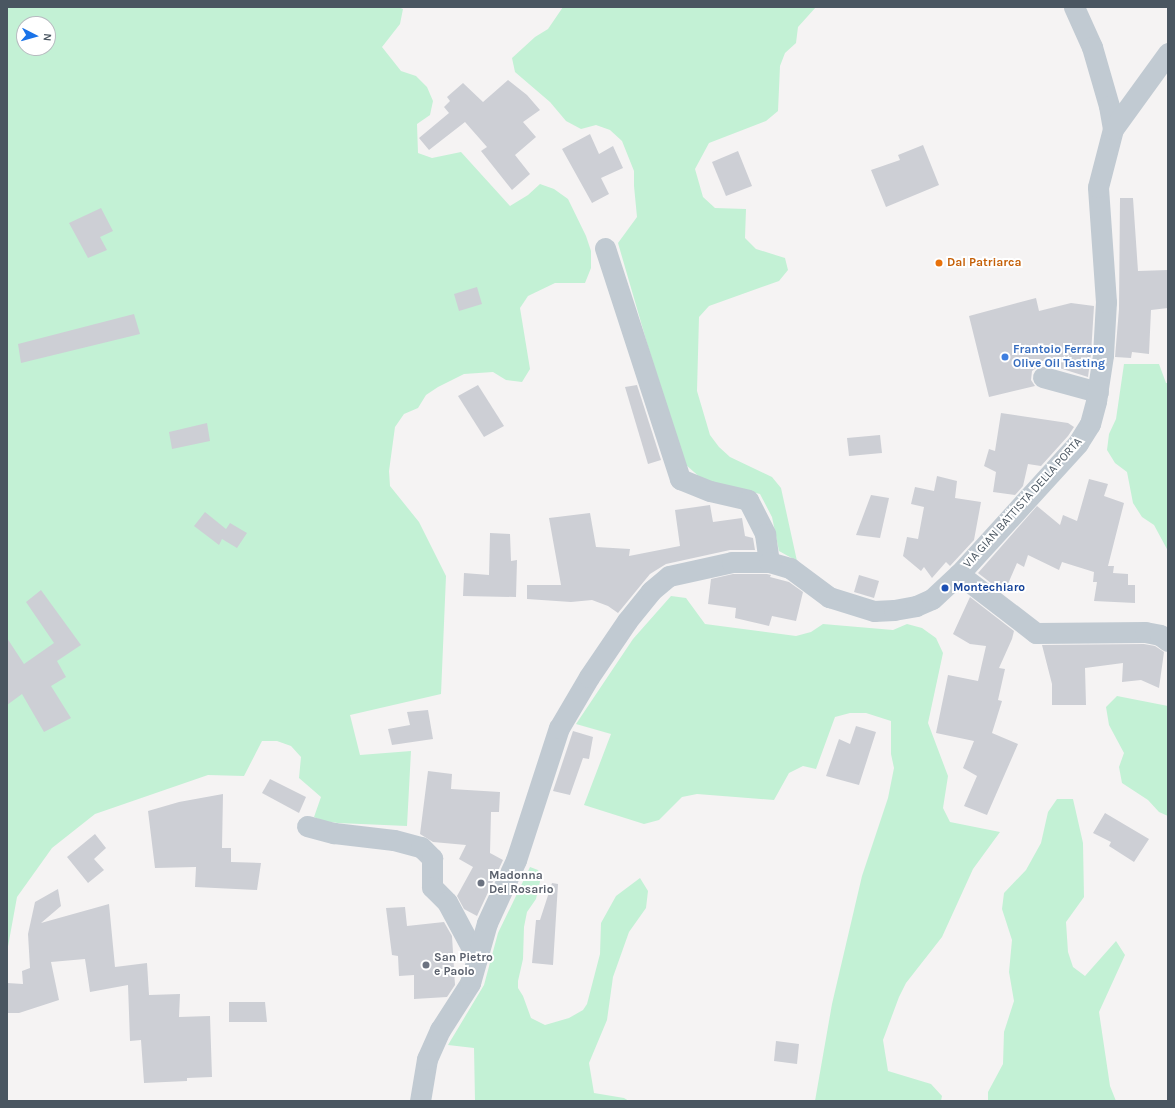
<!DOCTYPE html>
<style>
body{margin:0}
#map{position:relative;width:1175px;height:1108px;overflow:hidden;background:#f5f3f3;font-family:Karla,sans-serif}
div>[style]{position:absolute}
.green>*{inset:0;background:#c3f1d5}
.building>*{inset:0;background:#cdcfd5}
.minor>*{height:21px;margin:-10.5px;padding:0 10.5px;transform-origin:10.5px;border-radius:10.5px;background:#c1cad2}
.dots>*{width:11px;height:11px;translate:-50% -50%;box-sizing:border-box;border:2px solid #fff;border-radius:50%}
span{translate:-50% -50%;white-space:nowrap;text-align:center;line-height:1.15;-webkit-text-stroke:4px #fff;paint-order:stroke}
.food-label{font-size:12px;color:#c56008;font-weight:700}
.left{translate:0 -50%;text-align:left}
.shop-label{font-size:12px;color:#366cbe;font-weight:700}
.street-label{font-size:12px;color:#4a5661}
.transit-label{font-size:12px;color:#164399;font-weight:700}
.worship-label{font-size:12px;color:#5b616d;font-weight:700}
.frame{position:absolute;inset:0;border:8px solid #4a5661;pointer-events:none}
.north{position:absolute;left:16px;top:16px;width:40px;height:40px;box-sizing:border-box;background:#fff;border:1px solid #b7bbc0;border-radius:50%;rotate:96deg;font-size:11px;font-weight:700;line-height:16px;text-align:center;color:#4a5661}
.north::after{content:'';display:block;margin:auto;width:14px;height:18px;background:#1a73e8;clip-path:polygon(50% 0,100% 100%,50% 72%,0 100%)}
</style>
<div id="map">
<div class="green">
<div style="clip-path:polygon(evenodd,7px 7px,398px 7px,403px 9px,400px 24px,382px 47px,401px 71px,416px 76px,427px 87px,433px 101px,430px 115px,417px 124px,418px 153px,432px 158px,461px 152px,510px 206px,528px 195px,540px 184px,554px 189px,568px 199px,586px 236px,591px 251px,591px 268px,585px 283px,555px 283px,528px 296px,520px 308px,530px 369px,522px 382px,506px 380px,493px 372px,464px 374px,438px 387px,426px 395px,418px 408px,404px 414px,395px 427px,389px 471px,390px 486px,419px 522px,446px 576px,441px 694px,350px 715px,360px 755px,411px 751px,407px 826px,338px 823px,323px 821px,314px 817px,321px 797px,299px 778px,301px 757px,291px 746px,277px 741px,262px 741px,244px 776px,208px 775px,95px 814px,52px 848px,17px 897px,7px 952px,7px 7px,24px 24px,48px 24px,48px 48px,24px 48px,24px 24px)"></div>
<div style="clip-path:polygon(563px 7px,816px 7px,798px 27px,796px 43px,785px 53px,780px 66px,778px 111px,766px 121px,709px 143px,695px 169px,703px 197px,715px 208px,746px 209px,745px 238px,756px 249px,785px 258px,788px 270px,779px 281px,709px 306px,699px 317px,697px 391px,710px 435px,719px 447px,730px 457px,772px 477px,781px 488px,797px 561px,779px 551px,772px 517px,760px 494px,702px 479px,686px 465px,649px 350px,618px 243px,637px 217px,634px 186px,634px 171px,622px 141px,610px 130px,596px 125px,581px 129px,566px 121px,550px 102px,515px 72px,512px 58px,535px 37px,548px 29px)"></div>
<div style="clip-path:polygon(1124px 364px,1159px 364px,1166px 383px,1168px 383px,1168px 551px,1154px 525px,1142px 517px,1133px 503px,1127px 472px,1115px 463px,1107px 450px,1109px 434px,1116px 419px)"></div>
<div style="clip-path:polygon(671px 596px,686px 598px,705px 624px,796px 636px,811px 632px,823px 624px,893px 630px,907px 624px,922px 628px,936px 638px,943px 653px,928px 723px,948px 776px,943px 808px,950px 822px,1000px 832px,973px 869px,942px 937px,906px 983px,899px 997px,883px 1040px,888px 1071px,931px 1084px,942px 1096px,941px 1101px,815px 1101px,832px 1004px,862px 876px,888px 798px,894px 768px,891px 754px,891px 721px,866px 713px,850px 713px,835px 717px,816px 769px,803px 766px,789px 773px,774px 800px,697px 794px,682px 797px,659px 820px,644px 824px,584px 805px,611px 734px,576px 724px,633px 639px)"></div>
<div style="clip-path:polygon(1117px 696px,1168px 706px,1168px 816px,1159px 812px,1148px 800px,1122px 783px,1119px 767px,1124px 753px,1109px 725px,1106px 707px)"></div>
<div style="clip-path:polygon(1057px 799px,1073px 799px,1083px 843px,1084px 897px,1066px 922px,1068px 952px,1073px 967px,1085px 976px,1116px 941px,1125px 955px,1099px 1012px,1110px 1086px,1116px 1101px,988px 1101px,988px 1092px,1003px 1064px,1004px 1032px,1014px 1001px,1009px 972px,1012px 940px,1002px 909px,1004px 893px,1026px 870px,1041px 843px,1048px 812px)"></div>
<div style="clip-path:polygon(530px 867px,538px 870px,541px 877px,536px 899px,527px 912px,524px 927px,523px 959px,518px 981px,518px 988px,523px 996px,531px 1018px,545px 1025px,569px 1018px,583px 1010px,587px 1004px,600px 954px,601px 923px,616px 896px,640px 878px,648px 891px,646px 908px,629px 932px,613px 977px,607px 1020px,589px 1063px,594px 1093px,624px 1098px,629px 1101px,475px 1101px,474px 1048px,448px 1045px,484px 985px,498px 933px)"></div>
</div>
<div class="building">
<div style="clip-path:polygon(508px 80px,527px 95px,540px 110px,523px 122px,536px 137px,515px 155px,530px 174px,512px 190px,481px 151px,487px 147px,465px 122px,429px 150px,419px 138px,449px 113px,444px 107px,450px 101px,447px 97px,463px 83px,483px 102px)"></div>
<div style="clip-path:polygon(590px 134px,599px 154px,613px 146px,623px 168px,601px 178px,609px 194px,592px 203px,562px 149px)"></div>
<div style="clip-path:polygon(923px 145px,939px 185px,886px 207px,871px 170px,900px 160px,898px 155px)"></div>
<div style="clip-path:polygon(738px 151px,752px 186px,726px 196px,712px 162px)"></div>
<div style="clip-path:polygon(1120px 198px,1133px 198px,1138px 271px,1168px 270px,1168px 308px,1151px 310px,1149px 354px,1132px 352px,1131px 358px,1115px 357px,1119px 309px)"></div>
<div style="clip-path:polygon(101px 208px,113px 231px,100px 237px,107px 250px,88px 258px,69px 223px)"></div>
<div style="clip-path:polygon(477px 287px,482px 304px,459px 311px,454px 294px)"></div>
<div style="clip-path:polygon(1036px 298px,1039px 311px,1071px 303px,1094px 306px,1091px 354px,1088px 377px,1053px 366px,1040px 365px,1032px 371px,1031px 380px,1035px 386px,989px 397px,969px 316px)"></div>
<div style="clip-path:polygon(134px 314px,140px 334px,21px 363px,18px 344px)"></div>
<div style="clip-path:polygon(478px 385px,504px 426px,484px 437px,458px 396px)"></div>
<div style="clip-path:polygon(637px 385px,661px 460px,648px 464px,625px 387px)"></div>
<div style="clip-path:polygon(1001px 413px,1068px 423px,1074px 427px,1068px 436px,1041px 466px,1028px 464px,1023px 486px,1015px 495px,993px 492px,996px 472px,984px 466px,989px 449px,995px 451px)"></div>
<div style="clip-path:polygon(207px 423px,210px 441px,172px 449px,169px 432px)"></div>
<div style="clip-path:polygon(880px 435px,882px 453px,849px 456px,847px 438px)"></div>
<div style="clip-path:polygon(937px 476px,957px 481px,955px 498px,981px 502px,974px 540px,950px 566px,946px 562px,932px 578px,924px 567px,921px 571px,903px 556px,907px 537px,918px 539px,924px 507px,911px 504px,915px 487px,934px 491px)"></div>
<div style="clip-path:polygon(1089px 479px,1108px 484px,1104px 496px,1124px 503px,1108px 566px,1114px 566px,1113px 573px,1128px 574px,1128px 585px,1135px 585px,1135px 603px,1094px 601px,1097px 582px,1093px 582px,1094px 572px,1062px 562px,1059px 570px,1028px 555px,1024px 567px,1017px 563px,1004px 593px,978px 573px,1037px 506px,1060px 525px,1063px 515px,1077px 521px)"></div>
<div style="clip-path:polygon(871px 495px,889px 498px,880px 538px,856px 535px)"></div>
<div style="clip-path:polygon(710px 505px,713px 522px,742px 518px,745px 536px,753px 538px,755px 550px,730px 550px,666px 564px,650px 574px,618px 613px,608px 606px,592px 600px,571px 602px,527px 599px,527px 585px,561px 585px,549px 518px,590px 513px,596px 547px,630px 549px,629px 556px,680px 546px,675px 510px)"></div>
<div style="clip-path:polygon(205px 512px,226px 529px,230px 523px,247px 533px,237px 548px,222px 539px,219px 545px,194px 526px)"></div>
<div style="clip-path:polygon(490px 533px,510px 534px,511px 561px,517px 560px,516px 597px,463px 596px,464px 573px,489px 575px)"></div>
<div style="clip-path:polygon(733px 574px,767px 574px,771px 575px,770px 577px,789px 582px,803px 592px,796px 621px,772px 616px,769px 626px,735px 618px,736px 608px,708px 604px,711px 579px)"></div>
<div style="clip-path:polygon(859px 575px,879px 581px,874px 598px,854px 592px)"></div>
<div style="clip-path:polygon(41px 590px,81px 645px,57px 661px,66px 677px,51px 686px,71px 718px,44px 732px,22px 694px,7px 705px,7px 638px,24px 664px,54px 643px,26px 602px)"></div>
<div style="clip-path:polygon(970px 597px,1014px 631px,1012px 639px,999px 668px,1005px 669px,998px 700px,1002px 701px,992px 733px,1018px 744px,987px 815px,964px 806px,977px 776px,963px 768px,974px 741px,936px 733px,948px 675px,978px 681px,986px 646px,970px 644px,953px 634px)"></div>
<div style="clip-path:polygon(1144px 644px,1155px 646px,1164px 652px,1159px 688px,1141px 680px,1122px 682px,1123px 663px,1085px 668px,1086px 705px,1052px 705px,1052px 684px,1042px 645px)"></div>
<div style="clip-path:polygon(428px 710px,433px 739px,392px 745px,388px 729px,410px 725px,407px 712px)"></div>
<div style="clip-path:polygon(856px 726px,876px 732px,859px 785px,826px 776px,839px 739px,850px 744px)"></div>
<div style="clip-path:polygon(573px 731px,593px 737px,589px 759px,583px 758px,570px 795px,553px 791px)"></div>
<div style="clip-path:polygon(428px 771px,452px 774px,451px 789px,500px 792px,499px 812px,491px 812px,490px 853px,503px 860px,477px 916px,464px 909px,457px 896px,473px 867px,459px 859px,466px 845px,433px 842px,420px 834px)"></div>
<div style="clip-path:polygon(270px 779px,306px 797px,299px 813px,262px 793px)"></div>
<div style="clip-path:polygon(223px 794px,222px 848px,231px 848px,231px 862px,261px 863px,257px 890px,195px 887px,196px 867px,155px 868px,148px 811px,179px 802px)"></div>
<div style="clip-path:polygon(1105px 813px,1149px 839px,1134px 862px,1109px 846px,1111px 842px,1093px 833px)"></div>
<div style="clip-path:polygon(95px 834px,106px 848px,94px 859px,104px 870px,88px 883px,67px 857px)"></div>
<div style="clip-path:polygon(552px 883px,558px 884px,553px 965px,532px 963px,536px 920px,540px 920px)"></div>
<div style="clip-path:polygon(58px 889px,61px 906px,41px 923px,109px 904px,115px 967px,147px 963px,149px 995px,180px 994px,179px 1017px,210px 1016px,212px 1077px,187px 1078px,187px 1081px,144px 1083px,141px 1040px,130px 1041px,128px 985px,90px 992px,85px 959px,51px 962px,59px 1000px,19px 1013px,7px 1013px,7px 983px,23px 984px,22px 971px,30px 968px,28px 934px,35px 902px)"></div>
<div style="clip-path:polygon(405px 907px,407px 926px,444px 922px,452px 936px,455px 985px,447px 997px,414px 999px,414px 975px,399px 976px,398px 956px,392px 955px,386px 908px)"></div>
<div style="clip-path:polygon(229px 1002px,265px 1002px,267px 1022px,229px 1022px)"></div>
<div style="clip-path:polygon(776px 1041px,799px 1044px,797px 1064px,774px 1061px)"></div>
</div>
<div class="minor">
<div style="left:1074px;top:7px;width:44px;rotate:65.8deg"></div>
<div style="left:1092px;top:47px;width:61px;rotate:73.9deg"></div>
<div style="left:1109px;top:106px;width:23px;rotate:80deg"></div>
<div style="left:605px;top:248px;width:243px;rotate:72deg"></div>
<div style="left:680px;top:479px;width:32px;rotate:22deg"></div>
<div style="left:710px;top:491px;width:39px;rotate:13deg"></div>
<div style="left:748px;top:500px;width:38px;rotate:63deg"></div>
<div style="left:765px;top:534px;width:28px;rotate:82deg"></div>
<div style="left:1043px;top:377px;width:57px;rotate:15.3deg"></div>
<div style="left:959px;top:574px;width:97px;rotate:37.5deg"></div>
<div style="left:1036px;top:633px;width:109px;rotate:-0.5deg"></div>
<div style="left:1145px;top:632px;width:15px;rotate:11deg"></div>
<div style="left:1160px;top:635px;width:10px;rotate:37deg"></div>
<div style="left:307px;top:826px;width:28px;rotate:15deg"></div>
<div style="left:334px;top:833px;width:60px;rotate:6.7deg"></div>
<div style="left:394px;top:840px;width:28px;rotate:15deg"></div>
<div style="left:421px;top:847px;width:16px;rotate:45deg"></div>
<div style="left:432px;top:858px;width:29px;rotate:90deg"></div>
<div style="left:432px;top:887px;width:21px;rotate:45deg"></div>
<div style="left:447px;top:902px;width:64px;rotate:61.8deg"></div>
<div style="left:420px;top:1101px;width:43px;rotate:-80.5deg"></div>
<div style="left:427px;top:1059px;width:32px;rotate:-66deg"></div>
<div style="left:440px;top:1030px;width:56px;rotate:-57.4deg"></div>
<div style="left:470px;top:983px;width:62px;rotate:-74.2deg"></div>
<div style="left:487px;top:923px;width:69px;rotate:-65.3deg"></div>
<div style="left:516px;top:860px;width:139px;rotate:-72deg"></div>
<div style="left:559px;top:728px;width:59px;rotate:-59.5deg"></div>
<div style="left:589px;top:677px;width:68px;rotate:-55.8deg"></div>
<div style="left:627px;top:621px;width:38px;rotate:-51deg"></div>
<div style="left:651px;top:591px;width:23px;rotate:-40deg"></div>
<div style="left:669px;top:576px;width:65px;rotate:-12.5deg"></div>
<div style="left:732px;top:562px;width:37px"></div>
<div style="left:769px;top:562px;width:22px;rotate:16deg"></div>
<div style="left:790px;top:568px;width:49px;rotate:36.6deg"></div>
<div style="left:829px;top:597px;width:47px;rotate:17.3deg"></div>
<div style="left:874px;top:611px;width:20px;rotate:-3deg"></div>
<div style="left:894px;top:610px;width:22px;rotate:-10deg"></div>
<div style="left:916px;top:606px;width:17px;rotate:-24deg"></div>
<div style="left:932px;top:599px;width:37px;rotate:-43deg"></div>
<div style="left:959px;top:574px;width:177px;rotate:-47.7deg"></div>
<div style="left:1078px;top:443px;width:22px;rotate:-58deg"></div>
<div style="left:1090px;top:424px;width:24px;rotate:-75deg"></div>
<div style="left:1096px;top:401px;width:47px;rotate:-81.3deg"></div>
<div style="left:1103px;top:355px;width:53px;rotate:-86.8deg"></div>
<div style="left:1106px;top:302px;width:115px;rotate:-94deg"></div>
<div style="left:1098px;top:187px;width:60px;rotate:-75.5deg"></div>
<div style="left:1113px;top:129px;width:94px;rotate:-54.1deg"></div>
</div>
<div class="dots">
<div style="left:939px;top:263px;background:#e8710a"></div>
<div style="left:1005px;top:357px;background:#3f7fe0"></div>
<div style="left:945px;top:588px;background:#1a4fb4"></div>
<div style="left:481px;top:883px;background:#6b7280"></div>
<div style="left:426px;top:965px;background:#6b7280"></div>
</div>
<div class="food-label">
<span class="left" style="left:947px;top:263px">Dal Patriarca</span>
</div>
<div class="shop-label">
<span class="left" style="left:1013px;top:357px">Frantoio Ferraro<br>Olive Oil Tasting</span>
</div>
<div class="street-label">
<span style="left:1023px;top:503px;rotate:-48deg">VIA GIAN BATTISTA DELLA PORTA</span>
</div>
<div class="transit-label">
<span class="left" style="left:953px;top:588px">Montechiaro</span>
</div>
<div class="worship-label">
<span class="left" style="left:489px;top:883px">Madonna<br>Del Rosario</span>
<span class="left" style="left:434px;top:965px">San Pietro<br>e Paolo</span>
</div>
<div class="frame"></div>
<div class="north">N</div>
</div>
